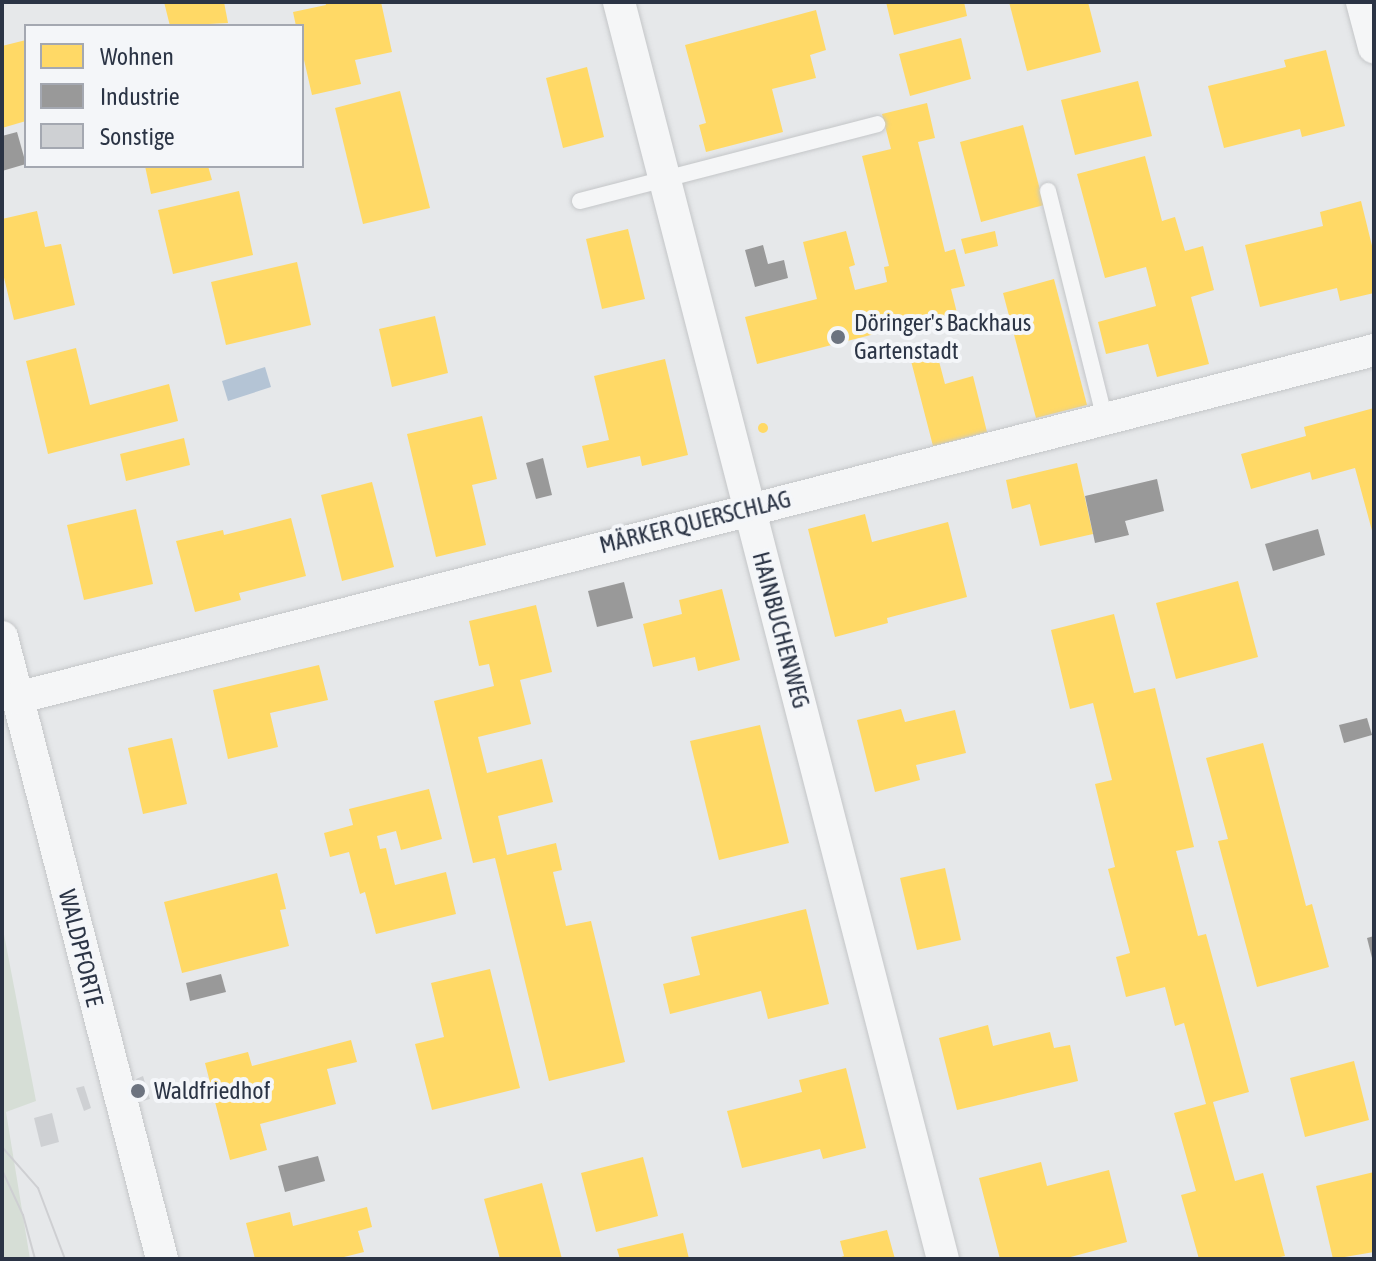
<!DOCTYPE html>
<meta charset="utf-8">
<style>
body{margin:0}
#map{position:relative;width:1376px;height:1261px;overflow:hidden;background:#e6e8ea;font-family:"Asap Condensed",sans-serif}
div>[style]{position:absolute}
.green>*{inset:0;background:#d6ded6}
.water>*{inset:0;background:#b4c4d5}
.homes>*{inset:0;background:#ffd966}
.round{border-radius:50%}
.industry>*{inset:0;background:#999}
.building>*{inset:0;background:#ced0d3}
.roads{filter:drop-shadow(0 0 2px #c4c6c8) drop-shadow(0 0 2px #c4c6c8)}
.service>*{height:16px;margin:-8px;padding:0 8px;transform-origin:8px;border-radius:8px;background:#f5f6f7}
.minor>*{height:32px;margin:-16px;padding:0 16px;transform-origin:16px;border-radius:16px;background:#f5f6f7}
.tram>*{height:2px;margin:-1px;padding:0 1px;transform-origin:1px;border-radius:1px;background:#cecfd2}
.dots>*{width:22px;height:22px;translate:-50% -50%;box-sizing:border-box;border:4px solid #f4f6f9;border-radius:50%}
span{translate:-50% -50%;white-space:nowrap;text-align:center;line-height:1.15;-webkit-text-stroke:8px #f4f6f9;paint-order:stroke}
.poi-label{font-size:24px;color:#2b3445}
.left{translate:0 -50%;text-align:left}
.street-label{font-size:24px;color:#2b3445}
.frame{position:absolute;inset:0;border:4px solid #2b3445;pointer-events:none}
.legend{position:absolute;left:24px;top:24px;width:280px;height:144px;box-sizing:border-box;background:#f4f6f9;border:2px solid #a4a8b1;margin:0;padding:10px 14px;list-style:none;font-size:24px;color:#2b3445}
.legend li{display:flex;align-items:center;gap:16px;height:40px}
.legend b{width:40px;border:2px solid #a4a8b1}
</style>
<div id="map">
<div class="green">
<div style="clip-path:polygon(2px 924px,36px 1101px,6px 1112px,30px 1259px,2px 1259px)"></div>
</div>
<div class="water">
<div style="clip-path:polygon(265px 367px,271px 387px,228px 401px,222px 381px)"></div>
</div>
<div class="homes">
<div style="clip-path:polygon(164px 2px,224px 2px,228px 23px,170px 26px)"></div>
<div style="clip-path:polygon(325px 2px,381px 2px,392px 52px,355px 60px,361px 84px,312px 95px,302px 51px,302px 26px,296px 26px,293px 12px,326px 5px)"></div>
<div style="clip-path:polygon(886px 2px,964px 2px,967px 16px,894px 35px)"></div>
<div style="clip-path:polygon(1009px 2px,1088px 2px,1101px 52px,1027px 71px)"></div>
<div style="clip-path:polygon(816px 10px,826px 50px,810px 55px,816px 78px,772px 89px,783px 132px,706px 152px,699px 125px,706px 123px,685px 45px)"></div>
<div style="clip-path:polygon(961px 38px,971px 79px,910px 96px,899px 54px)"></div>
<div style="clip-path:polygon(26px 40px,26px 121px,2px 128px,2px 46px)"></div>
<div style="clip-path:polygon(1326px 50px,1345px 126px,1302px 137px,1300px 129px,1224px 148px,1208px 86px,1286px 67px,1284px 60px)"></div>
<div style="clip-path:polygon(587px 67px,604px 137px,563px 148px,546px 78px)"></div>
<div style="clip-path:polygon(1138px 81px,1152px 136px,1075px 155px,1061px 100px)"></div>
<div style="clip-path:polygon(400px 91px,430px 208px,363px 224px,335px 108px)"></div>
<div style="clip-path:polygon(927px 103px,935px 138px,918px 142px,945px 252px,955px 249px,965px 286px,951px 289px,957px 313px,757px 364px,745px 317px,817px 299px,803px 242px,846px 231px,855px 265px,849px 267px,855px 290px,887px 282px,884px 267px,889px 266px,862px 156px,891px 149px,882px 114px)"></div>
<div style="clip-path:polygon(1023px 125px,1044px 205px,981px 222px,960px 142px)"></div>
<div style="clip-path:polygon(1145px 156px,1162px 221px,1175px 217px,1185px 251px,1203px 246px,1214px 290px,1191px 297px,1209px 364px,1157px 377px,1148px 344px,1106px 354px,1098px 322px,1156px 306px,1146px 267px,1105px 278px,1077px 174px)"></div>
<div style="clip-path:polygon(145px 166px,208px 166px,212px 180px,151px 194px)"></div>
<div style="clip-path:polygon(239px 191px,253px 255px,173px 274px,158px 210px)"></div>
<div style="clip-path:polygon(1361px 201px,1374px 254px,1374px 293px,1340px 301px,1337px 288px,1260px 307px,1245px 245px,1323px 226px,1320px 212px)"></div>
<div style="clip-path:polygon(37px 211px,45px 247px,61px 244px,75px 305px,14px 320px,2px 269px,2px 219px)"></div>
<div style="clip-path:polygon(628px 229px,645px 299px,602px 309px,586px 239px)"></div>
<div style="clip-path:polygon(995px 231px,998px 246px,965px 254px,961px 239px)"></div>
<div style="clip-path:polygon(297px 262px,311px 325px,226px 345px,211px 282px)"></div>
<div style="clip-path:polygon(1054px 279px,1087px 405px,1036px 418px,1003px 293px)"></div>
<div style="clip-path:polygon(435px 316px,448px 373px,392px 387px,379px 329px)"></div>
<div style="clip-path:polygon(76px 348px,90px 405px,169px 384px,178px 421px,48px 454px,26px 361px)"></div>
<div style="clip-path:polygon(936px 350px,945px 384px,973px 376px,987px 432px,933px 446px,910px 357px)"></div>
<div style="clip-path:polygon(665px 359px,688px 455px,642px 466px,640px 456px,587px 468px,582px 446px,609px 440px,594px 376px)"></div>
<div style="clip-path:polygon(1374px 408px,1374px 538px,1355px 468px,1312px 480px,1310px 472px,1251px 489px,1241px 454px,1306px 436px,1304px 427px)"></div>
<div style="clip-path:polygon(482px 416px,497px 479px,472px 485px,486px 545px,436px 557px,407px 434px)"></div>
<div class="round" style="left:758px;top:423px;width:10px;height:10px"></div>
<div style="clip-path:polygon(184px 438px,190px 465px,126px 481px,120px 454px)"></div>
<div style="clip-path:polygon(1077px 463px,1093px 534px,1040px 546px,1030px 504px,1012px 509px,1006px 480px)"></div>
<div style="clip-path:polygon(372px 482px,394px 567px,342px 581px,321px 495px)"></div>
<div style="clip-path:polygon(136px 509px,153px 584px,84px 600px,67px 525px)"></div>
<div style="clip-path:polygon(865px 514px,872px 542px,948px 522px,967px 597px,887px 618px,888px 623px,835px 637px,808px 529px)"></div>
<div style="clip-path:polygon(291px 518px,306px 576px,239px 593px,241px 600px,195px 612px,176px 541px,223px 530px,224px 535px)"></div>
<div style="clip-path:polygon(1238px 581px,1258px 657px,1176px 679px,1156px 603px)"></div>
<div style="clip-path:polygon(722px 589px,740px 660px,698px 671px,695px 657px,653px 667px,643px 624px,682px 614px,679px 600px)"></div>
<div style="clip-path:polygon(536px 605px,552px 672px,520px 680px,531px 724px,478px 737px,487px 773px,542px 759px,553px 802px,498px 816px,507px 855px,556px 843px,562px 870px,553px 872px,566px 926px,591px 921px,625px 1062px,549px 1081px,495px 858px,473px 863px,434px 701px,494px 686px,489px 664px,479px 666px,469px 621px)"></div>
<div style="clip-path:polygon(1114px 614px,1134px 693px,1155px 688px,1194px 847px,1176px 851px,1198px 936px,1206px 934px,1249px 1092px,1213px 1102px,1235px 1181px,1263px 1173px,1285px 1256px,1270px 1259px,1199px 1259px,1181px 1195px,1196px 1191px,1174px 1113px,1206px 1104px,1184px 1023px,1175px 1026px,1165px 987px,1126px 997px,1116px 957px,1130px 953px,1108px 869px,1115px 867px,1095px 784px,1112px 780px,1093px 703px,1070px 709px,1051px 630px)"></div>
<div style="clip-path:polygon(319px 665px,328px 700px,270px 713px,278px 747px,228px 759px,213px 690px)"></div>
<div style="clip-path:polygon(901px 709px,905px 722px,955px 710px,966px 753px,916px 765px,920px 780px,875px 792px,857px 720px)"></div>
<div style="clip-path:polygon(760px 725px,789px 843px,719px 860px,690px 741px)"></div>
<div style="clip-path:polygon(172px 738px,187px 804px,143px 814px,128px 748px)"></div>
<div style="clip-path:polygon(1263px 743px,1306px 906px,1312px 904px,1329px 967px,1257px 987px,1218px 841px,1228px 839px,1206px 758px)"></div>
<div style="clip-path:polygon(429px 789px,442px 839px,401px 850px,396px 831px,377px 836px,380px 849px,386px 848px,395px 885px,446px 872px,456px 914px,376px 934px,365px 892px,360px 894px,349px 852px,330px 857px,324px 833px,353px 825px,349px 809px)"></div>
<div style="clip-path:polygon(945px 868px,961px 940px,917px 950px,900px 878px)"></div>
<div style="clip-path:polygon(277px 873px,286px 909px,280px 910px,289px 946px,182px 973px,164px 902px)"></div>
<div style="clip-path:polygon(806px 909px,829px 1004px,768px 1019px,761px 991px,670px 1014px,663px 984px,700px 975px,691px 937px)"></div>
<div style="clip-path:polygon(490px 969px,520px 1088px,432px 1110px,415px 1044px,444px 1037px,431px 983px)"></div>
<div style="clip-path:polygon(988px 1025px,993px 1046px,1050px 1032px,1054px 1048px,1070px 1045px,1078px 1081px,957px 1110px,939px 1038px)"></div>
<div style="clip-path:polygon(351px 1040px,357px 1062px,327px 1069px,336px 1104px,260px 1124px,267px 1150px,230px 1160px,205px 1063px,248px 1052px,252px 1066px)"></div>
<div style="clip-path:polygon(1354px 1061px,1369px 1120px,1305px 1137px,1290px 1078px)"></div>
<div style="clip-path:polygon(846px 1068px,866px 1148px,823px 1159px,820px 1149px,742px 1168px,727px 1111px,802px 1092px,799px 1080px)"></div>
<div style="clip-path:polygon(643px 1157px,658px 1216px,596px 1232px,581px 1173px)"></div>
<div style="clip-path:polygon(1041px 1162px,1047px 1186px,1109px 1170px,1127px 1242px,1063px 1259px,1000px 1259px,979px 1178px)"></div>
<div style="clip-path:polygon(1374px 1172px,1374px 1252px,1333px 1259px,1316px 1186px)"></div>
<div style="clip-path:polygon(542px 1183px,562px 1259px,500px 1259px,484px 1199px)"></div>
<div style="clip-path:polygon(367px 1207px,372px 1227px,358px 1231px,364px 1252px,336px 1259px,255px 1259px,246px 1223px,290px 1212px,293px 1226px)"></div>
<div style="clip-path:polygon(887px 1230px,895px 1259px,836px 1259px,844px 1256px,840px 1241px)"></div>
<div style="clip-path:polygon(683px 1233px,689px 1259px,620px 1259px,617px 1249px)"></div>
</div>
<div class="industry">
<div style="clip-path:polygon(17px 132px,26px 164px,2px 171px,2px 136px)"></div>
<div style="clip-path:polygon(763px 245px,768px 264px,784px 260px,788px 278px,755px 287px,745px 250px)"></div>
<div style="clip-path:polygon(543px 458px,552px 495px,536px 499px,526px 463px)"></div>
<div style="clip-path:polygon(1157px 479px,1164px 511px,1125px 521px,1129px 535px,1095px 543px,1085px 496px)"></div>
<div style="clip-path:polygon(1318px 529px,1325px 555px,1273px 571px,1265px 544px)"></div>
<div style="clip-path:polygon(624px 582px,633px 618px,597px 627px,588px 591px)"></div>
<div style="clip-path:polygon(1367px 718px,1372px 735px,1344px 743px,1339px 725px)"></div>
<div style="clip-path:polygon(1374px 936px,1374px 962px,1373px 962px,1367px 938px)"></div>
<div style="clip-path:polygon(221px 974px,226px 992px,190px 1001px,186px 983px)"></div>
<div style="clip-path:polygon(318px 1156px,325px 1181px,285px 1192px,278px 1166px)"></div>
</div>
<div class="building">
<div style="clip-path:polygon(143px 1076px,150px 1099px,143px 1101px,136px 1079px)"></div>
<div style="clip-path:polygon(84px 1086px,91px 1108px,84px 1111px,76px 1088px)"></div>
<div style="clip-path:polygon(52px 1113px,59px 1142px,41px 1147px,34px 1118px)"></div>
</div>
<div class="roads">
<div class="service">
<div style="left:1048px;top:191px;width:235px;rotate:76deg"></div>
<div style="left:580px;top:201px;width:307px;rotate:-14.5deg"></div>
</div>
<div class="minor">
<div style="left:619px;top:2px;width:1298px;rotate:75.55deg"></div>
<div style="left:1362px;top:2px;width:47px;rotate:75.1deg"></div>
<div style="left:2px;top:637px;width:642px;rotate:75.57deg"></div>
<div style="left:17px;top:698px;width:1401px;rotate:-14.38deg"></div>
</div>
</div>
<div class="tram">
<div style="left:2px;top:1147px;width:55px;rotate:48.7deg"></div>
<div style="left:38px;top:1188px;width:76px;rotate:69.2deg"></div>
<div style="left:2px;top:1170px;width:50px;rotate:65deg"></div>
<div style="left:23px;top:1215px;width:46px;rotate:74.7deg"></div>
</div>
<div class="dots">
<div style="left:838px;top:337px;background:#6c737f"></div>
<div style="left:138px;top:1091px;background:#6c737f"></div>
</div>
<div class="poi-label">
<span class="left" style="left:854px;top:337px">Döringer's Backhaus<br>Gartenstadt</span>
<span class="left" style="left:154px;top:1091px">Waldfriedhof</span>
</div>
<div class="street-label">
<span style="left:695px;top:522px;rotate:-14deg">MÄRKER QUERSCHLAG</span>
<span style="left:781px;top:630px;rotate:75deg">HAINBUCHENWEG</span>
<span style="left:81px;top:948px;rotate:76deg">WALDPFORTE</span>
</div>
<div class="frame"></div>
<ul class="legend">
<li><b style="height:22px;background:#ffd966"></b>Wohnen</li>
<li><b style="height:22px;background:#999"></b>Industrie</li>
<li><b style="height:22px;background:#ced0d3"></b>Sonstige</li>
</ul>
</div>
